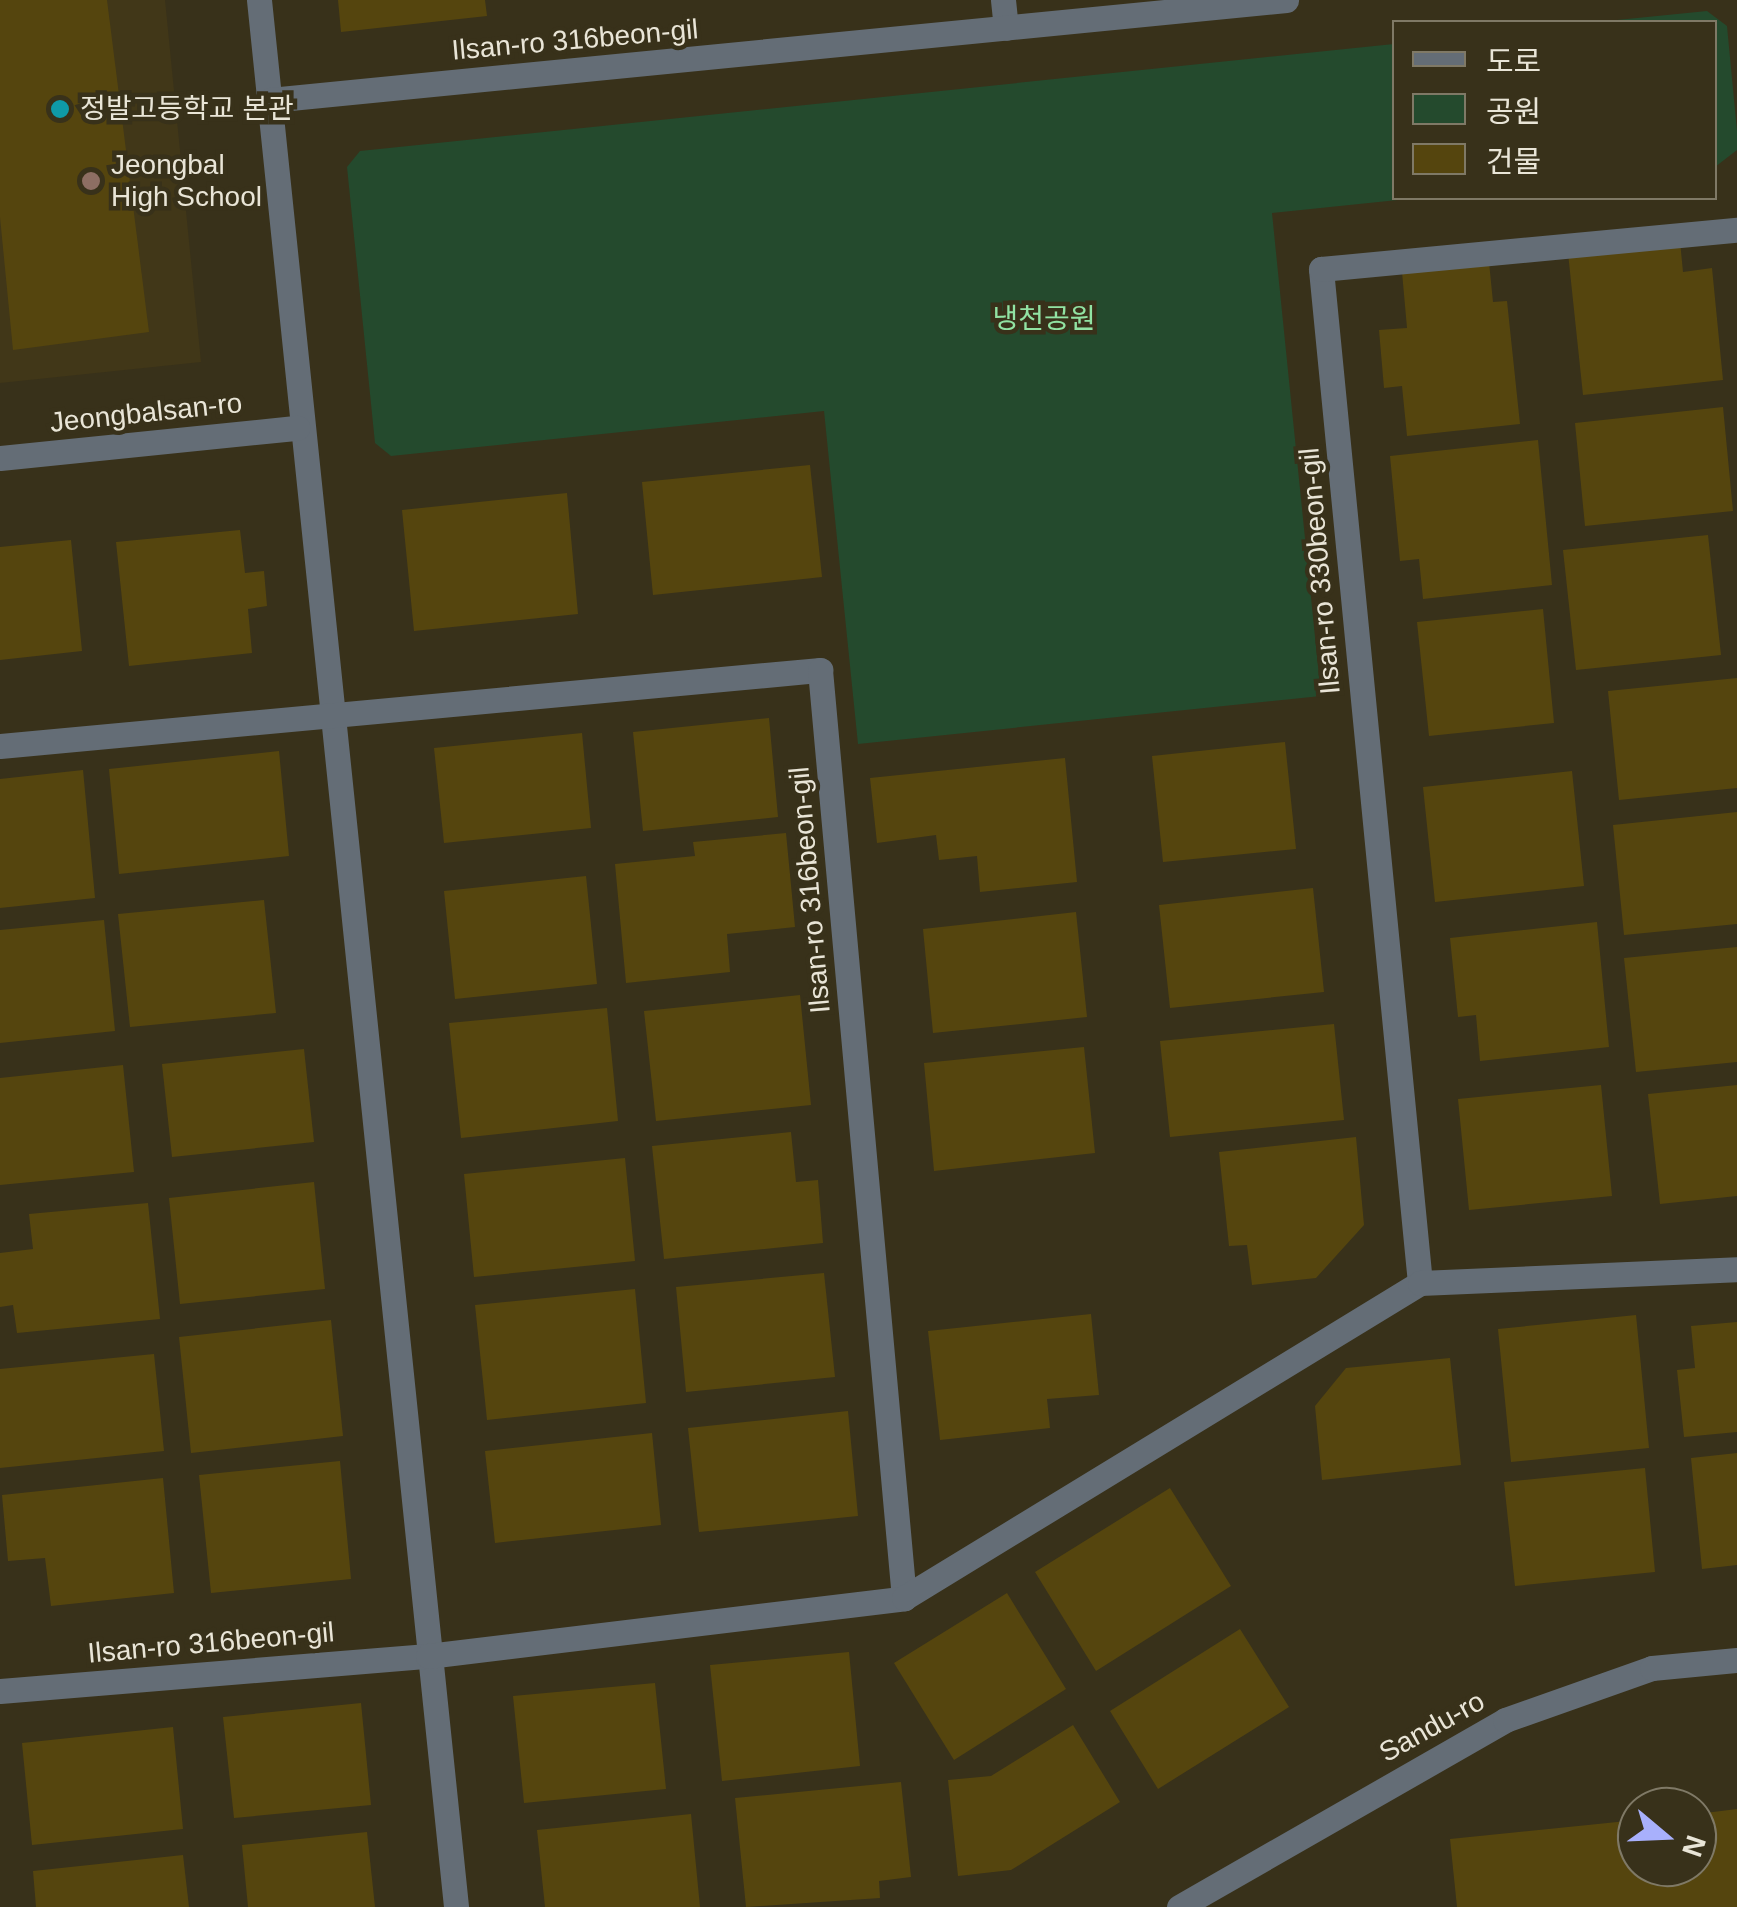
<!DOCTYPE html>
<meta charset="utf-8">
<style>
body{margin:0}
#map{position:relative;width:1737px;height:1907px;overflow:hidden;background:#38311a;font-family:Helvetica,"Noto Sans KR",sans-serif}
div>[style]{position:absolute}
.built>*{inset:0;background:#413718}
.green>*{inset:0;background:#244a2d}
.building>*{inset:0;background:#55450e}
.minor>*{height:25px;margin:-12.5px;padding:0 12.5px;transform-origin:12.5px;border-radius:12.5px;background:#646d76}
.dots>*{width:28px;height:28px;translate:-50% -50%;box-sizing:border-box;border:5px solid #38311a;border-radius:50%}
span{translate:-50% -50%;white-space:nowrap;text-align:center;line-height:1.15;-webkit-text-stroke:9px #38311a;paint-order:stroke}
.street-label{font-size:28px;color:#e9e5d7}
.poi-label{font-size:28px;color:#e9e5d7}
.left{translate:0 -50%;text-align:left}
.park-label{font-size:28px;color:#91e3a3}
.legend{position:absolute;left:1392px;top:20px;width:325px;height:180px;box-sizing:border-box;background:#38311a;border:2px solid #7f7966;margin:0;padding:12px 18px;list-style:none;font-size:30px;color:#e9e5d7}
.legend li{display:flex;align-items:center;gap:20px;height:50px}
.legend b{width:50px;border:2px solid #7f7966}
.north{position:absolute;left:1617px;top:1787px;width:100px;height:100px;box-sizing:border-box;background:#38311a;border:2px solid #7f7966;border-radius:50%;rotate:109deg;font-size:28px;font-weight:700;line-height:40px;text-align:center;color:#e9e5d7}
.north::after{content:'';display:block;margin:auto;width:35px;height:45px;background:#a8b0fc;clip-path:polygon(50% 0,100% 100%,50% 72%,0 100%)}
</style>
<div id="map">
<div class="built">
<div style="clip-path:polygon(0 0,165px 0,201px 362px,0 383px)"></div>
</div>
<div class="green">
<div style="clip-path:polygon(1707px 11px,1727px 26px,1737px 131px,1737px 150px,1715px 167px,1714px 22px,1597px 22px)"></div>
<div style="clip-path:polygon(1394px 44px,1394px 198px,1417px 198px,1272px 213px,1321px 696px,858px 744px,824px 411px,391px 456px,375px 443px,347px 167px,360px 151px)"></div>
</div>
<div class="building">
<div style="clip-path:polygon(0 0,107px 0,149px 332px,13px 350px,0 217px)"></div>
<div style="clip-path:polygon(338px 0,485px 0,487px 16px,341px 32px)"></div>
<div style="clip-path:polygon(1680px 241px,1683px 272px,1712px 268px,1723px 380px,1583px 395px,1568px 253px)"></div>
<div style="clip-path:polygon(1489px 262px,1493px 302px,1507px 301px,1520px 424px,1407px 436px,1402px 386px,1384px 388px,1379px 330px,1407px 328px,1402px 272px)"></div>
<div style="clip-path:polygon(1723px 407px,1733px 511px,1585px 526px,1575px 423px)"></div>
<div style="clip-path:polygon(1538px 440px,1552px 585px,1423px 599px,1419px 559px,1400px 561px,1390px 456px)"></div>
<div style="clip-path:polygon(810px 465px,822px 577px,653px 595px,642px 482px)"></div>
<div style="clip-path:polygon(567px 493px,578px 614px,414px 631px,402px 510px)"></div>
<div style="clip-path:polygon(240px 530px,245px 573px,264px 571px,267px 606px,248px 609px,252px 653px,129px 666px,116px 542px)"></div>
<div style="clip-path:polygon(1708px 535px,1721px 655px,1576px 670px,1563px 550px)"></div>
<div style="clip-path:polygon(71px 540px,82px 651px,0 660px,0 547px)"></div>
<div style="clip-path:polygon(1543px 609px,1554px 723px,1429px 736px,1417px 622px)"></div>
<div style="clip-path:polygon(1737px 678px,1737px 788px,1619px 800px,1608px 691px)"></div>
<div style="clip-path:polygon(769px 718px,778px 817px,643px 831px,633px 732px)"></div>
<div style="clip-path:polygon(582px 733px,591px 828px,444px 843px,434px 748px)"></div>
<div style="clip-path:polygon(1285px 742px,1296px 849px,1163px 862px,1152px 756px)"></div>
<div style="clip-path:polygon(279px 751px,289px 856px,119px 874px,109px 769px)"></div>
<div style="clip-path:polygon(1065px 758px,1077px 882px,980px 892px,977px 856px,939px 860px,936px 835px,877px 843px,870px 778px)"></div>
<div style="clip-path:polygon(83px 770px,95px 898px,0 908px,0 779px)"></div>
<div style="clip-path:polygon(1572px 771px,1584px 886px,1435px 902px,1423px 787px)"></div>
<div style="clip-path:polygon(1737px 812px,1737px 924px,1624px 935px,1613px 825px)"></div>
<div style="clip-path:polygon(786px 833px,795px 927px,727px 934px,730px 972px,626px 983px,615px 864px,695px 856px,693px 842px)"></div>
<div style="clip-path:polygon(586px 876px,597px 984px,455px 999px,444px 891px)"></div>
<div style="clip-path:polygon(1313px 888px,1324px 992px,1170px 1008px,1159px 905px)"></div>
<div style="clip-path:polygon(264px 900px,276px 1013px,130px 1027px,118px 914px)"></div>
<div style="clip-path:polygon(1076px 912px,1087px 1017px,933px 1033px,923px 929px)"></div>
<div style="clip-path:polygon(104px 920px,115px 1031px,0 1043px,0 930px)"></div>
<div style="clip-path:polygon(1597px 922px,1609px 1047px,1480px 1061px,1476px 1015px,1458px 1017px,1450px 938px)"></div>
<div style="clip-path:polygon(1737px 947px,1737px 1062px,1636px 1072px,1624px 958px)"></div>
<div style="clip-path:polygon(800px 995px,811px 1105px,656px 1121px,644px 1011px)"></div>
<div style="clip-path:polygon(607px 1008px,618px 1121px,461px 1138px,449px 1023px)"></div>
<div style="clip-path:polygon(1334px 1024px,1344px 1120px,1170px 1137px,1160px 1041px)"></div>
<div style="clip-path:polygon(1084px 1047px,1095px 1153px,934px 1171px,924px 1063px)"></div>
<div style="clip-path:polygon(304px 1049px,314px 1142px,172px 1157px,162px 1064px)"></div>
<div style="clip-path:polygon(123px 1065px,134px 1172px,0 1185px,0 1078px)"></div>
<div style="clip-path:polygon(1601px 1085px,1612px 1196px,1469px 1210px,1458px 1099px)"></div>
<div style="clip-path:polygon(1737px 1085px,1737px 1196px,1660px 1204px,1648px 1094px)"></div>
<div style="clip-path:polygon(791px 1132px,796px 1182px,818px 1180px,823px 1243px,664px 1259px,652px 1146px)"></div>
<div style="clip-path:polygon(1356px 1137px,1364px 1225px,1316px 1278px,1252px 1285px,1247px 1245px,1229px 1246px,1219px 1152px)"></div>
<div style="clip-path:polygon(625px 1158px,635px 1261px,474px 1277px,464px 1174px)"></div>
<div style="clip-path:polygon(314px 1182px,325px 1289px,180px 1304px,169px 1198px)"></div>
<div style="clip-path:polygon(148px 1203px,160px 1319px,17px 1333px,13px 1305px,0 1307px,0 1253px,33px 1249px,29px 1214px)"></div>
<div style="clip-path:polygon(824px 1273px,835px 1377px,686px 1392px,676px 1287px)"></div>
<div style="clip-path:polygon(635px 1289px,646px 1403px,487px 1420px,475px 1305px)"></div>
<div style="clip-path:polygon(1091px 1314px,1099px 1395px,1047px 1399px,1050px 1428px,940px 1440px,928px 1331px)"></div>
<div style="clip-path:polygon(1636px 1315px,1649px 1448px,1511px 1462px,1498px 1329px)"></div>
<div style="clip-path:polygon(331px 1320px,343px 1436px,191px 1453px,179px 1337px)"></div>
<div style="clip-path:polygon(1737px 1322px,1737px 1432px,1684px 1437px,1677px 1370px,1695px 1368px,1691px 1326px)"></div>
<div style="clip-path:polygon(154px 1354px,164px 1451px,0 1468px,0 1369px)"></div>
<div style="clip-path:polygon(1450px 1358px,1461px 1465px,1322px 1480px,1315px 1406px,1346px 1368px)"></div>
<div style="clip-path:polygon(848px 1411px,858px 1516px,699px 1532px,688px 1428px)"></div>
<div style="clip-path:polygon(652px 1433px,661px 1525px,495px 1543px,485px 1451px)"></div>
<div style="clip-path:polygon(1737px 1453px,1737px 1565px,1702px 1569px,1691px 1458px)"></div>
<div style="clip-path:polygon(340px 1461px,351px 1579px,211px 1593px,199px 1475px)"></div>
<div style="clip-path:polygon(1645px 1468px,1655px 1572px,1515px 1586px,1504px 1482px)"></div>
<div style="clip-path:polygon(163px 1478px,174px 1593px,51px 1606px,45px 1558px,8px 1561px,2px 1495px)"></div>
<div style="clip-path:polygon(1170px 1488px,1231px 1586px,1096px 1671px,1035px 1572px)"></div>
<div style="clip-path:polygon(1007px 1593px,1066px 1689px,954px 1760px,894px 1663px)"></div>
<div style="clip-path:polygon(1240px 1629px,1289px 1707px,1158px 1789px,1110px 1711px)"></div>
<div style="clip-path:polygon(849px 1652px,860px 1766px,722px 1781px,710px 1665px)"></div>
<div style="clip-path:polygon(655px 1683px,666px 1789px,524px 1803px,513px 1696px)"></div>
<div style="clip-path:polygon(361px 1703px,371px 1805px,234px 1818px,223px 1717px)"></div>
<div style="clip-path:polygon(1073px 1725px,1120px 1802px,1011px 1870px,958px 1876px,948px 1780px,991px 1776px)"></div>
<div style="clip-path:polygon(173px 1727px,183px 1829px,32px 1845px,22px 1743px)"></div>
<div style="clip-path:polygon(901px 1782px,911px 1877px,879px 1881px,880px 1898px,746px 1907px,735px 1798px)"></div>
<div style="clip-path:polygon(1737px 1809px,1737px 1907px,1457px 1907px,1450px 1839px,1637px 1820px,1637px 1867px,1697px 1867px,1697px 1814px)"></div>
<div style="clip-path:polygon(691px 1814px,700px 1907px,545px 1907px,537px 1830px)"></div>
<div style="clip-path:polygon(367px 1832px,375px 1907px,248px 1907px,242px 1845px)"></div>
<div style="clip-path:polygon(183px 1855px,189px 1907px,36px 1907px,33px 1871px)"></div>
</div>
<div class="minor">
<div style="left:259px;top:0;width:1917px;rotate:84.1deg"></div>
<div style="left:1003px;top:0;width:28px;rotate:84deg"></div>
<div style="left:270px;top:100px;width:1021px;rotate:-5.62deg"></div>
<div style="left:0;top:458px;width:299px;rotate:-5.8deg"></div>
<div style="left:0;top:746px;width:824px;rotate:-5.3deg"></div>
<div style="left:820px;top:670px;width:932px;rotate:84.83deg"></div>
<div style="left:1420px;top:1283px;width:1019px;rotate:-95.58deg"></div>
<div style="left:1321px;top:269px;width:418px;rotate:-5.4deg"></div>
<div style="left:0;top:1691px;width:429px;rotate:-4.7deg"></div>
<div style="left:428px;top:1656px;width:480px;rotate:-6.9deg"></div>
<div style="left:904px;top:1598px;width:605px;rotate:-31.4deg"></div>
<div style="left:1420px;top:1283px;width:317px;rotate:-2.5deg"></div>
<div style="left:1179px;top:1907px;width:376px;rotate:-29.8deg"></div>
<div style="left:1505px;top:1720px;width:156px;rotate:-19.5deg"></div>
<div style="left:1652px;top:1668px;width:85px;rotate:-5.4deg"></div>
</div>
<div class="dots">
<div style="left:60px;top:109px;background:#0f9aa8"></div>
<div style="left:91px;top:181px;background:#8d6e63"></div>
</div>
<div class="street-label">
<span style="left:575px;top:40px;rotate:-5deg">Ilsan-ro 316beon-gil</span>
<span style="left:146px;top:413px;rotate:-6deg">Jeongbalsan-ro</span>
<span style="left:1320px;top:571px;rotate:-95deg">Ilsan-ro 330beon-gil</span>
<span style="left:810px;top:890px;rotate:-95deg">Ilsan-ro 316beon-gil</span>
<span style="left:211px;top:1643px;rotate:-5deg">Ilsan-ro 316beon-gil</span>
<span style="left:1432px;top:1727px;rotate:-29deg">Sandu-ro</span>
</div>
<div class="poi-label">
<span class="left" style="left:80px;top:109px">정발고등학교 본관</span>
<span class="left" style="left:111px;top:181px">Jeongbal<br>High School</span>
</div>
<div class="park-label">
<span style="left:1044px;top:319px">냉천공원</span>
</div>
<ul class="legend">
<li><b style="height:12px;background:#646d76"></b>도로</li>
<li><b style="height:28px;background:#244a2d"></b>공원</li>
<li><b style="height:28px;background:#55450e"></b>건물</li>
</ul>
<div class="north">N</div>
</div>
